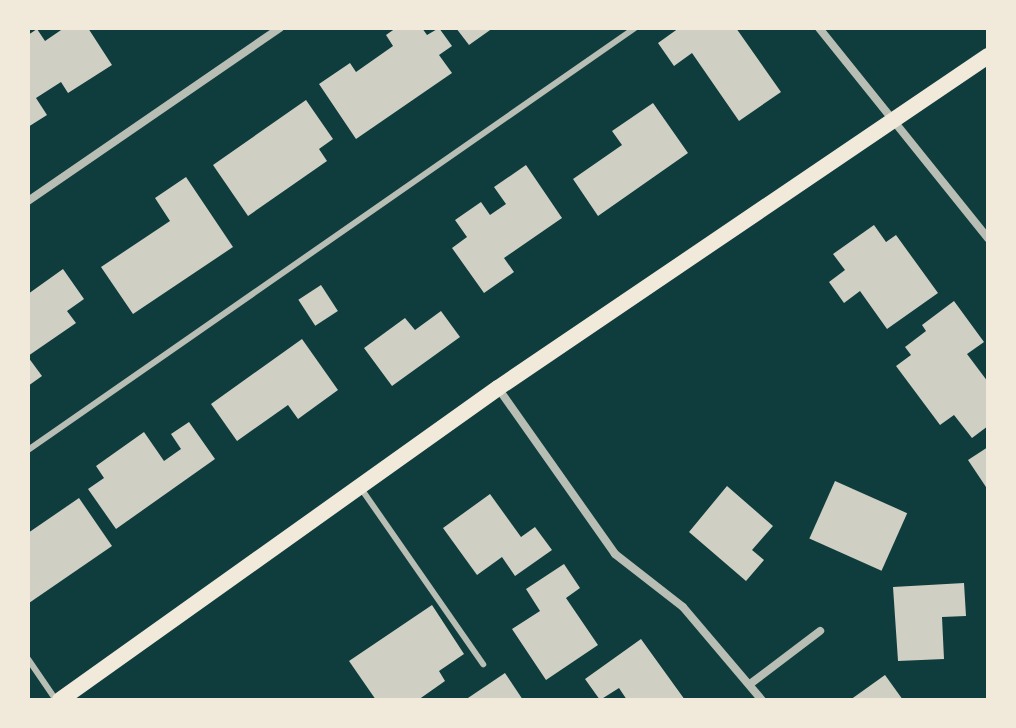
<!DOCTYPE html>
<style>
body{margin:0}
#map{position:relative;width:1016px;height:728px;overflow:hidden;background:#0f3d3e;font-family:"Nunito Sans",sans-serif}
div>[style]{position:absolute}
.building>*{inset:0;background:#cfcfc3;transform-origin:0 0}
.service>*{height:6px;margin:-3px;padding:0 3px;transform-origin:3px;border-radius:3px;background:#b8beb3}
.minor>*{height:8px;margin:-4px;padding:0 4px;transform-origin:4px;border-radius:4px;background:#b8beb3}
.secondary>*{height:16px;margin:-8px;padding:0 8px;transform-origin:8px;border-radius:8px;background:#f1e9da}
span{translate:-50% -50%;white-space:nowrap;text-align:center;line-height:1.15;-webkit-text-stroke:7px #f1e9da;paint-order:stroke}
.frame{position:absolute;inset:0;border:30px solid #f1e9da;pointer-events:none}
</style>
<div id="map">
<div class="building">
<i style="clip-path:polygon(64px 28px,88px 28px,112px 65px,68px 93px,61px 82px,36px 98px,47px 115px,28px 127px,28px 35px,37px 29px,45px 41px)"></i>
<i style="clip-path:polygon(396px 28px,422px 28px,427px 35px,439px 28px,452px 46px,439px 55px,452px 73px,356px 139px,319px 84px,350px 63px,356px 72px,393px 46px,386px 35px)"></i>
<i style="clip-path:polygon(456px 28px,493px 28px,469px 45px)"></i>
<i style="clip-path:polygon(679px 28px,736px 28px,781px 92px,739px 121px,692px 53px,674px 66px,658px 43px)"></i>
<i style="clip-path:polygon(306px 100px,333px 139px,319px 149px,327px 161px,248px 216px,213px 165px)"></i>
<i style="clip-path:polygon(653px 103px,688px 153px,598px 216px,573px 179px,622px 145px,612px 131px)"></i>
<i style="clip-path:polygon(526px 165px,562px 218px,504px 258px,514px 272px,484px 293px,452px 248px,467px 237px,455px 220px,481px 202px,490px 215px,506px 204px,494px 187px)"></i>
<i style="clip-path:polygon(186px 177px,233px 247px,133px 314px,101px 267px,170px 221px,155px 198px)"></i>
<i style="clip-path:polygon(874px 225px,886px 242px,896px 235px,938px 293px,887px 329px,860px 291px,844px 303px,829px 282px,845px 270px,833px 254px)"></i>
<i style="clip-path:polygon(63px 269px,84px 299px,67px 311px,76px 323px,28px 356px,28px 294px)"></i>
<i style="left:321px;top:285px;width:31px;height:27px;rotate:57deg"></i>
<i style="clip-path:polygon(954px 301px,984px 342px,967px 354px,988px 382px,988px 426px,972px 438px,954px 415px,940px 425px,896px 366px,911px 355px,905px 347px,926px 331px,922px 325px)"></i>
<i style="clip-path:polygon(441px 311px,460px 337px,392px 386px,364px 348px,405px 318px,415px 330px)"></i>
<i style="clip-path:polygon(302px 339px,338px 390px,298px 419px,288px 405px,237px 441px,211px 404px)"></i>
<i style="clip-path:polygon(28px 357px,42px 376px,28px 386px)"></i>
<i style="clip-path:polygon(189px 422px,215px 459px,116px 529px,88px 489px,104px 478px,96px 466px,144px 432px,164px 461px,181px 449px,171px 434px)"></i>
<i style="clip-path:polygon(988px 447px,988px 490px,968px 460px)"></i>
<i style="left:835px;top:481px;width:79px;height:63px;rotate:24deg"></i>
<i style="clip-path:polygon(727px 486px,773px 526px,752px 550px,764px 560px,746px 581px,689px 532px)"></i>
<i style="clip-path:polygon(490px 494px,521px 537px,535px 527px,552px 550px,515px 576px,502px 557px,477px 575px,443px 528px)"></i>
<i style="clip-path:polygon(79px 498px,112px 546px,29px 603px,28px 533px)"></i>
<i style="clip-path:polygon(564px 564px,580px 588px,566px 598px,598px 645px,546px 680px,512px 629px,540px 611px,526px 589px)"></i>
<i style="clip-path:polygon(964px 583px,966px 616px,942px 617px,944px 659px,898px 661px,893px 587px)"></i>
<i style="clip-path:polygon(432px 605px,464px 654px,439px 671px,445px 681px,418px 700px,376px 700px,349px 661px)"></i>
<i style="clip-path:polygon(641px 639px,685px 700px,627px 700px,619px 688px,600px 700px,585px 679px)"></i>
<i style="clip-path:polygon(505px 673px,523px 700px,465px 700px)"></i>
<i style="clip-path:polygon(885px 675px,903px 700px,850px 700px)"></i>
</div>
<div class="service">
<i style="left:28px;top:450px;width:739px;rotate:-34.81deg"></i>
<i style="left:360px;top:487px;width:216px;rotate:55.2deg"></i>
<i style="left:28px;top:659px;width:50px;rotate:55.7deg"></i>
</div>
<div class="minor">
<i style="left:819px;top:28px;width:270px;rotate:51.2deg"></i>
<i style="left:28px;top:201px;width:306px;rotate:-34.5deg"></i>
<i style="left:498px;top:388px;width:203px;rotate:54.8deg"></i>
<i style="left:615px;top:554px;width:86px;rotate:37.9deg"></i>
<i style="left:683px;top:607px;width:122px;rotate:49.7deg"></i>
<i style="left:750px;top:684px;width:88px;rotate:-37.1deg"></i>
</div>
<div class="secondary">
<i style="left:60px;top:700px;width:538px;rotate:-35.46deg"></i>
<i style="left:498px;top:388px;width:592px;rotate:-34.12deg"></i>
</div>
<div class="frame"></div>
</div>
